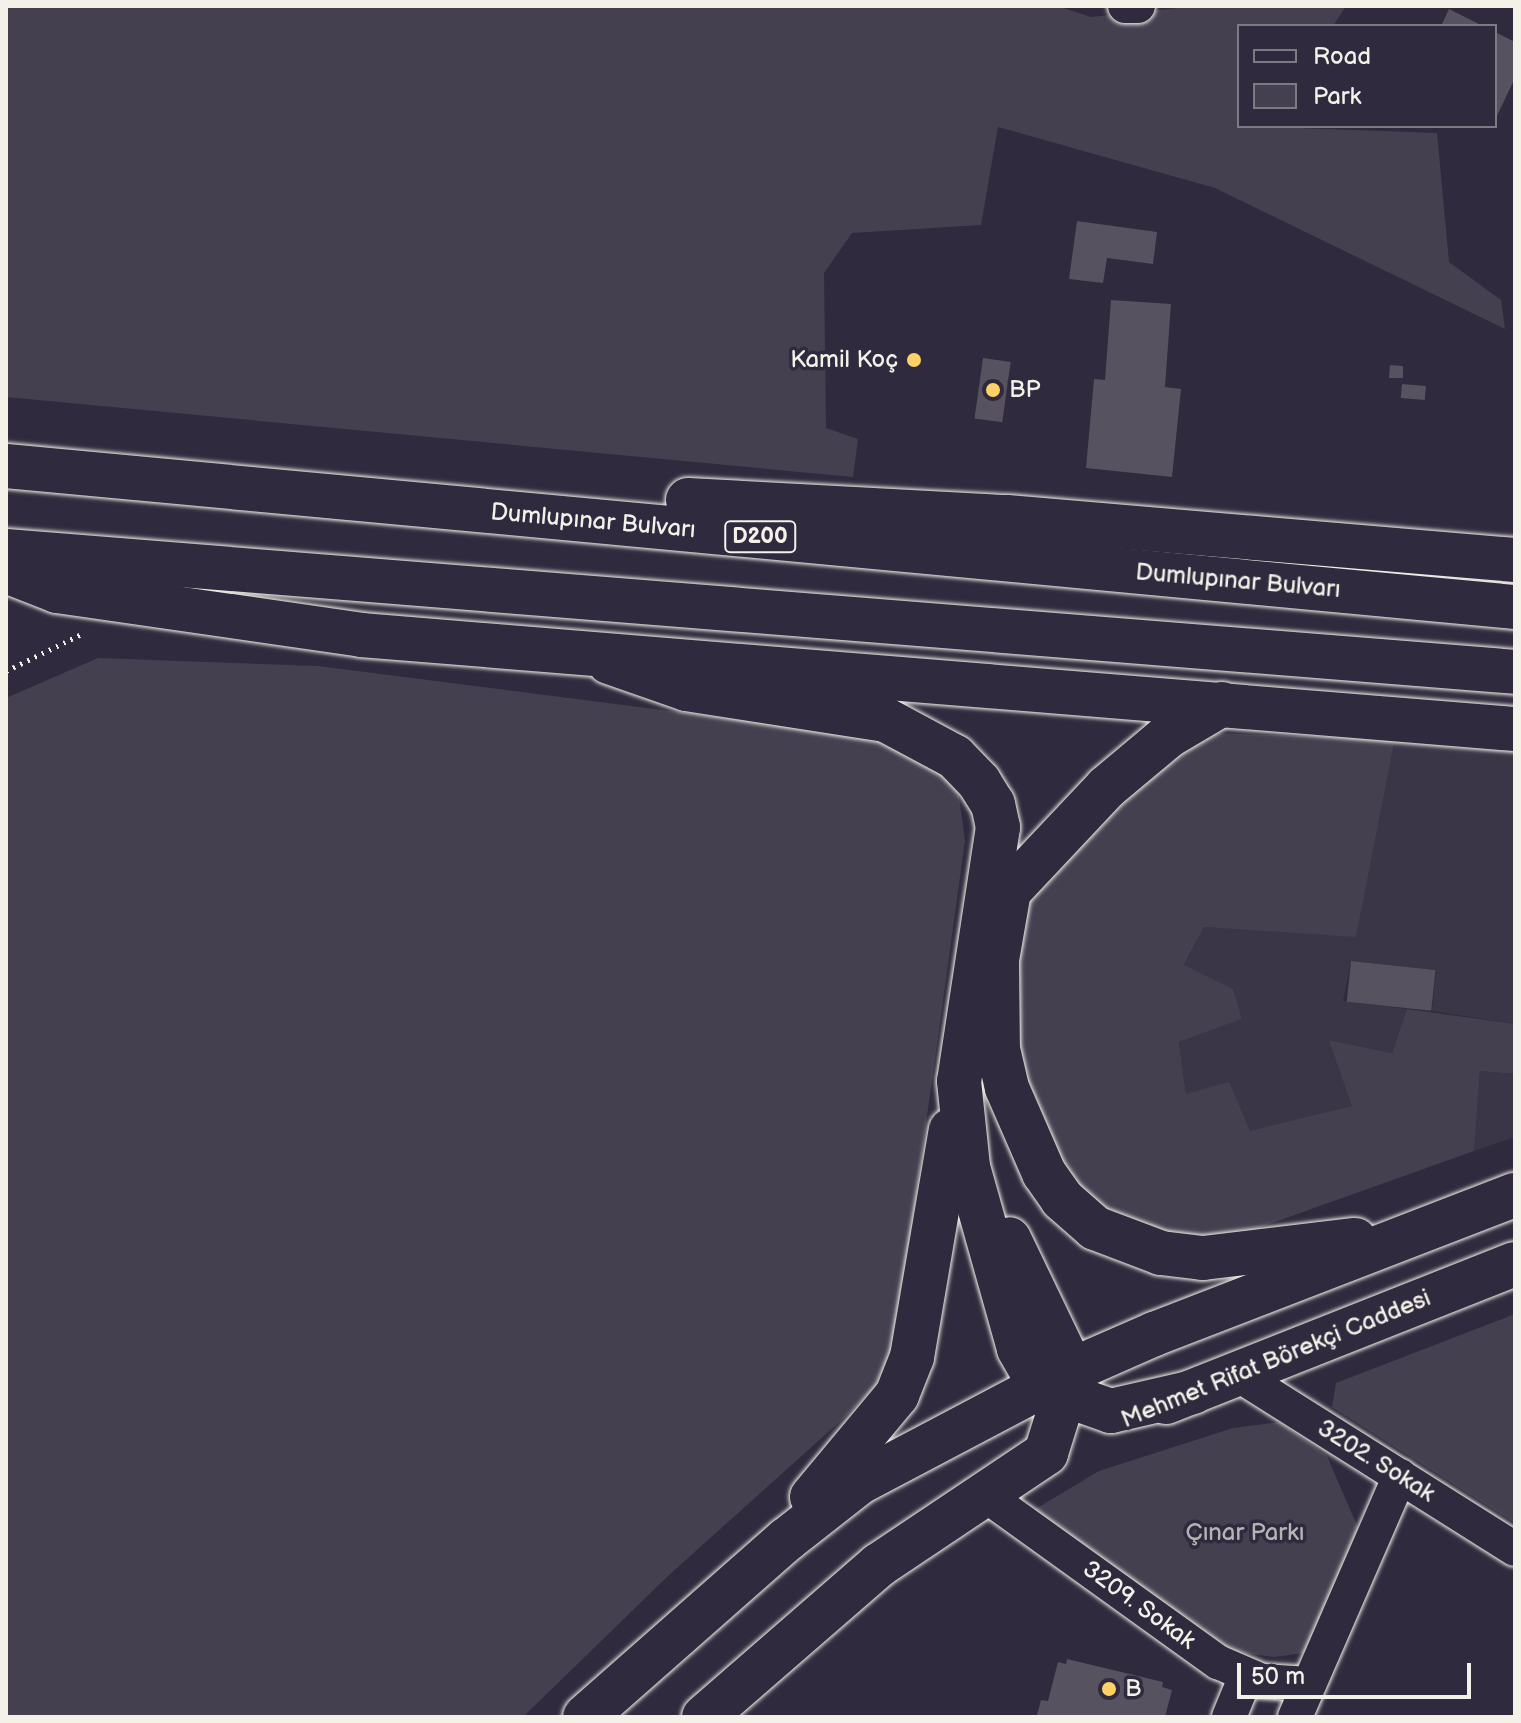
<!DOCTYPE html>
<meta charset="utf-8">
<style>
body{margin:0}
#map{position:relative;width:1521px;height:1723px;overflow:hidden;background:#2f2a3d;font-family:"Balsamiq Sans",sans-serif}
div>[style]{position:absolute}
.built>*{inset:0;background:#3b3647}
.green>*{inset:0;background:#454050}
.building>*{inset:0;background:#56525f;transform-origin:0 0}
.path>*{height:5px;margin-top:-2.5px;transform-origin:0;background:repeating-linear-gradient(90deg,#f4f1e8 0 2px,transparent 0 8px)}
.roads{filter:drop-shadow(0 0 2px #f4f1e8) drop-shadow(0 0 2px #f4f1e8)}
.minor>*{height:34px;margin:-17px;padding:0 17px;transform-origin:17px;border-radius:17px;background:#2f2a3d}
.secondary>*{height:44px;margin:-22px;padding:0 22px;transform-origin:22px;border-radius:22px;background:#2f2a3d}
.trunk>*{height:44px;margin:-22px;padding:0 22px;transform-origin:22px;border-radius:22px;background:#2f2a3d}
.dots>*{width:22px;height:22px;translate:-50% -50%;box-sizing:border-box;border:4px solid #2f2a3d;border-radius:50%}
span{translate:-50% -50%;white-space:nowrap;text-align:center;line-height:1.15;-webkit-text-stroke:7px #2f2a3d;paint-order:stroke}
.shield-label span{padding:2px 6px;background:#2f2a3d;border:2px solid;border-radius:6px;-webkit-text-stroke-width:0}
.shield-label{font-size:22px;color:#f4f1e8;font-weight:700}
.poi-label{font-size:24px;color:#f4f1e8}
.right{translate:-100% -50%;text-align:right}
.left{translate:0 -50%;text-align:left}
.street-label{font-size:24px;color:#f4f1e8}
.park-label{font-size:24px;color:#b7b3b3}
.frame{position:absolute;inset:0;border:8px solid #f4f1e8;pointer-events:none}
.legend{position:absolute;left:1237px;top:24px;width:260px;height:104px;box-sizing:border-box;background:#2f2a3d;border:2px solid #7e7a81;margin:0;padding:10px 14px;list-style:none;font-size:24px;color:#f4f1e8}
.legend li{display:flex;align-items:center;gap:16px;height:40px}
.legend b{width:40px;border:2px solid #7e7a81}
.scale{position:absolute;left:1237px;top:1663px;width:234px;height:36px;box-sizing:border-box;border:4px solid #f4f1e8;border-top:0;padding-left:10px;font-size:24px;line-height:28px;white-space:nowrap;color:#f4f1e8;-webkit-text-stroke:6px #2f2a3d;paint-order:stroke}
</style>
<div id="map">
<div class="built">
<i style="clip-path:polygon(1395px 739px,1515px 749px,1515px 1024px,1432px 1011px,1436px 970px,1351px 961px,1343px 1001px,1407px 1009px,1392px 1053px,1330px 1040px,1353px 1106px,1250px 1131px,1186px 1094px,1179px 1042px,1242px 1019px,1232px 989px,1184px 966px,1204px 927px,1356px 936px)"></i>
<i style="clip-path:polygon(1480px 1071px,1515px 1074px,1515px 1137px,1474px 1151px)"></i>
</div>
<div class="green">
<i style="clip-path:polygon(6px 6px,1057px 6px,1091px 17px,1197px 6px,1346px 6px,1333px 26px,1239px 26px,1239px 126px,1437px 133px,1449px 262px,1501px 300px,1505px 329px,1215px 188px,998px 127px,981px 225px,852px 233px,824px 273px,826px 428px,858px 439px,853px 477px,6px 397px)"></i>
<i style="clip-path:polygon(98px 658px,318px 666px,834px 732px,908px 747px,936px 765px,958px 790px,965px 841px,895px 1348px,874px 1387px,846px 1416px,668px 1576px,523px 1717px,6px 1717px,6px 698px)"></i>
<i style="clip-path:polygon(1207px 733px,1395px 739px,1356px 937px,1204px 927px,1184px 965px,1233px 989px,1242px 1019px,1179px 1042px,1186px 1094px,1229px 1082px,1250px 1131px,1352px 1106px,1329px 1040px,1392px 1053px,1407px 1009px,1515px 1024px,1515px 1074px,1480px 1071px,1474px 1151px,1213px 1244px,1166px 1240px,1080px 1205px,1013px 1075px,1017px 906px,1119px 799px)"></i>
<i style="clip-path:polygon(1515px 1314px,1515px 1523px,1332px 1407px,1336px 1383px)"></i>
<i style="clip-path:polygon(1279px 1422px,1327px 1456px,1359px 1530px,1309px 1652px,1275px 1657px,1235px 1652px,1032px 1511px,1099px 1471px,1233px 1428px)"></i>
</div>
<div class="building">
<i style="clip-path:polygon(1449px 9px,1483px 26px,1441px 26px)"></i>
<i style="clip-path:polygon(1495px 32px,1515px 42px,1515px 78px,1495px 120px)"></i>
<i style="clip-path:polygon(1077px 221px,1157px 232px,1153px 264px,1107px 258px,1103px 283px,1069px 279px)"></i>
<i style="clip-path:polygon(1111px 300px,1171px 304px,1165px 387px,1181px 389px,1172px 477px,1086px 468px,1094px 379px,1105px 380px)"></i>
<i style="left:983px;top:358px;width:28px;height:61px;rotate:8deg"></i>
<i style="clip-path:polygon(1390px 365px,1403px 366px,1403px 378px,1389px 378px)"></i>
<i style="left:1402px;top:384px;width:24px;height:14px;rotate:5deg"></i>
<i style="left:1351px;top:961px;width:85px;height:41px;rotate:6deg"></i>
<i style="clip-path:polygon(1067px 1659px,1163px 1682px,1162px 1687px,1172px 1690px,1165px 1717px,1037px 1715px,1041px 1700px,1048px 1701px,1058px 1662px,1066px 1664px)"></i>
</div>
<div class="path">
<i style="left:6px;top:671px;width:87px;rotate:-26deg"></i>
</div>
<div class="roads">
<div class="minor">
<i style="left:1125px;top:6px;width:13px"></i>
<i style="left:1237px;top:1374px;width:328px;rotate:32.2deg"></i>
<i style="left:981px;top:1492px;width:292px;rotate:35.7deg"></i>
<i style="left:1218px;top:1662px;width:48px;rotate:23.4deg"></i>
<i style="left:1262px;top:1681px;width:47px;rotate:3.7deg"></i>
<i style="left:1229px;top:1717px;width:44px;rotate:-67.5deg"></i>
<i style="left:1295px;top:1717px;width:263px;rotate:-66.5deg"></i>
</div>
<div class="secondary">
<i style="left:609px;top:662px;width:82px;rotate:19.3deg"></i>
<i style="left:686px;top:689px;width:202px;rotate:8.8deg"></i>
<i style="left:886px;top:720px;width:78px;rotate:28.2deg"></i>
<i style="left:955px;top:757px;width:35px;rotate:46deg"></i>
<i style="left:979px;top:782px;width:26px;rotate:58deg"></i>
<i style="left:993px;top:804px;width:24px;rotate:78deg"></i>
<i style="left:998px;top:827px;width:257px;rotate:98.7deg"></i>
<i style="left:959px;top:1081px;width:86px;rotate:84deg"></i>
<i style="left:968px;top:1167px;width:189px;rotate:74.3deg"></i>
<i style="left:1019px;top:1349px;width:43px;rotate:60.4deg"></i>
<i style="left:1040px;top:1386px;width:75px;rotate:19.4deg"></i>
<i style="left:1111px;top:1411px;width:84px;rotate:-13deg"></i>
<i style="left:1222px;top:704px;width:63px;rotate:149.3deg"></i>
<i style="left:1168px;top:736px;width:80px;rotate:140.1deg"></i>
<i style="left:1107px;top:787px;width:143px;rotate:133.3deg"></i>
<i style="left:1009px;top:891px;width:70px;rotate:99.9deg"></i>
<i style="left:997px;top:960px;width:89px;rotate:89.4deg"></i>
<i style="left:998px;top:1049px;width:40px;rotate:77deg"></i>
<i style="left:1007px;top:1088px;width:93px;rotate:66.5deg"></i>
<i style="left:1044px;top:1173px;width:32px;rotate:55deg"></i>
<i style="left:1062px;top:1199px;width:44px;rotate:41.3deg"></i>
<i style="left:1095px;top:1228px;width:71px;rotate:20.7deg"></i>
<i style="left:1161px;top:1253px;width:42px;rotate:6.8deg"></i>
<i style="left:1203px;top:1258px;width:153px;rotate:-6.8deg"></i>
<i style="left:1166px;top:1402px;width:375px;rotate:-21.6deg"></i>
<i style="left:812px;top:1497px;width:133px;rotate:-50.2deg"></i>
<i style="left:897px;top:1395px;width:41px;rotate:-68.5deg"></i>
<i style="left:912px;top:1357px;width:230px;rotate:-80.3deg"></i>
<i style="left:585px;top:1717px;width:268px;rotate:-41.4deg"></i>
<i style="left:786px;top:1540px;width:94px;rotate:-38.1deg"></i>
<i style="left:860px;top:1482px;width:240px;rotate:-27.8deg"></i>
<i style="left:1072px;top:1370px;width:90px;rotate:-23.7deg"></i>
<i style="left:1154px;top:1334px;width:387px;rotate:-21.1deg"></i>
<i style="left:704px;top:1717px;width:232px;rotate:-41deg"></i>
<i style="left:879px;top:1565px;width:201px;rotate:-33.8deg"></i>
<i style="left:1046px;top:1453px;width:87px;rotate:-72.6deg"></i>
<i style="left:1072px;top:1370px;width:145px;rotate:-115.7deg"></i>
</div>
<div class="trunk">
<i style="left:6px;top:466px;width:1516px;rotate:5.34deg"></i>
<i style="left:688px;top:500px;width:319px;rotate:3.1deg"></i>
<i style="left:1007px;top:517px;width:510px;rotate:4.84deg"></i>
<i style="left:6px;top:551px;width:1514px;rotate:4.58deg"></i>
<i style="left:6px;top:571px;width:55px;rotate:21.4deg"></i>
<i style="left:57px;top:591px;width:307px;rotate:8.2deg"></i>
<i style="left:361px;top:635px;width:1158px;rotate:4.66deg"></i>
</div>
</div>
<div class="dots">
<i style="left:914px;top:360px;background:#ffd166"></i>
<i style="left:993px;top:390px;background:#ffd166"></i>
<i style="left:1109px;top:1689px;background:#ffd166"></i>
</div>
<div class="shield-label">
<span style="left:760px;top:537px">D200</span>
</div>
<div class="poi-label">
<span class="right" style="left:898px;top:360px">Kamil Koç</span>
<span class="left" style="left:1009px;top:390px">BP</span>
<span class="left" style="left:1125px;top:1689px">B</span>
</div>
<div class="street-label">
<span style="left:593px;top:521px;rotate:5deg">Dumlupınar Bulvarı</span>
<span style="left:1238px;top:581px;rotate:5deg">Dumlupınar Bulvarı</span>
<span style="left:1276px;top:1359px;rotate:-22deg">Mehmet Rifat Börekçi Caddesi</span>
<span style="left:1376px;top:1461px;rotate:32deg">3202. Sokak</span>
<span style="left:1139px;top:1605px;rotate:36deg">3209. Sokak</span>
</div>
<div class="park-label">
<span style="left:1245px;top:1533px">Çınar Parkı</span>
</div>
<div class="frame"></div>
<ul class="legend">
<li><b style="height:10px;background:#2f2a3d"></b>Road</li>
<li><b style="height:22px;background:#454050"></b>Park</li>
</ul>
<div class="scale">50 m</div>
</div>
